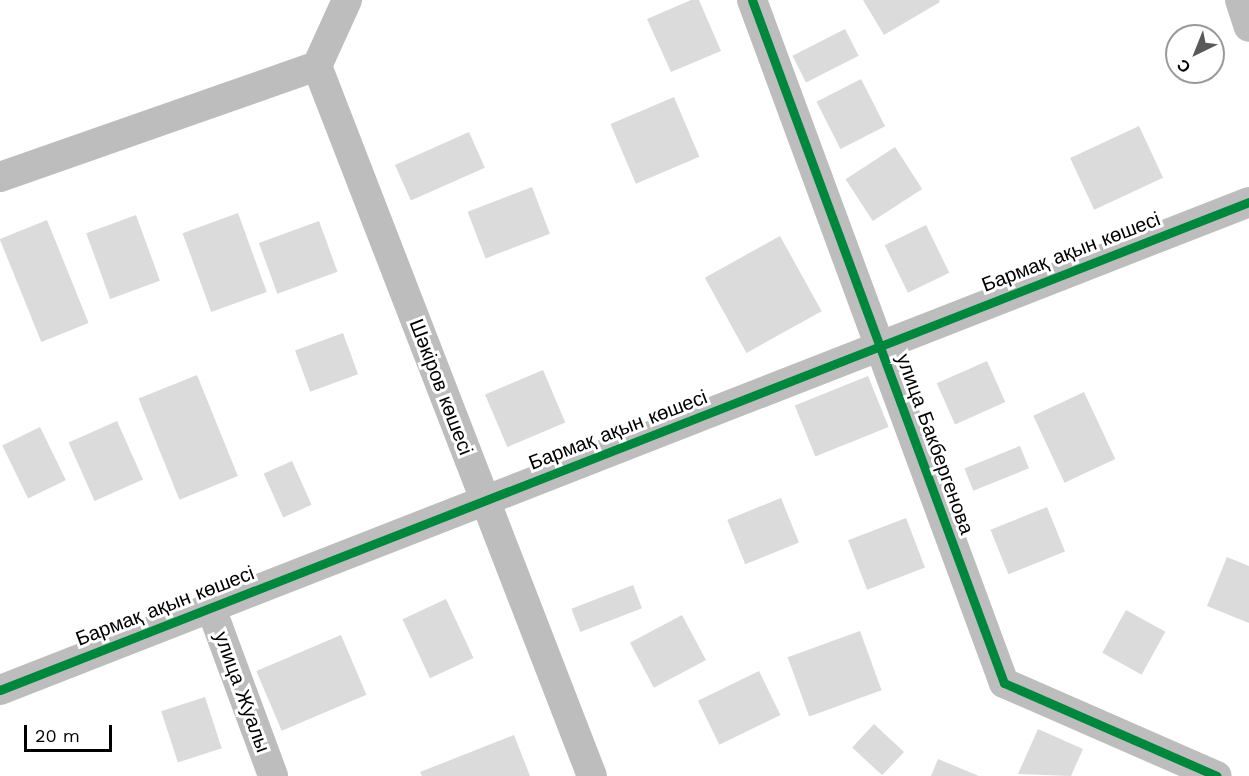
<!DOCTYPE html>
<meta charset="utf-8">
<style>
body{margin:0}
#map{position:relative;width:1249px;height:776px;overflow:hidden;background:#fff;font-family:"Work Sans",sans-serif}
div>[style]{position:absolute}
.building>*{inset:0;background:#dbdbdb;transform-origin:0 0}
.minor>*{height:30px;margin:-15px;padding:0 15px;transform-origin:15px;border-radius:15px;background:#bdbdbd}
.cycleway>*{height:9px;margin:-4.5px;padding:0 4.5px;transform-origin:4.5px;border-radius:4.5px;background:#00873e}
span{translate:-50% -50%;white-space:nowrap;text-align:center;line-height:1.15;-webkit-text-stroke:6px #fff;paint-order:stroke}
.street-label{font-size:20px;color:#000}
.north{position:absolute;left:1165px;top:24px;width:60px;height:60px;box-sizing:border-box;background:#fff;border:2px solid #999;border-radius:50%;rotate:223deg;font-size:16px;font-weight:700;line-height:24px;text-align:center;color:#000}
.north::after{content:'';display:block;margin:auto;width:21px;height:27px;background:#595959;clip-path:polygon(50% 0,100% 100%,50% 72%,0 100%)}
.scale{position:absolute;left:24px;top:725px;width:88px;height:27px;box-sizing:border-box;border:3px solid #000;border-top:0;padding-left:8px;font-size:18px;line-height:21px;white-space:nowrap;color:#000;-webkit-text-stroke:4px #fff;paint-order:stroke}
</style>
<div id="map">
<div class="building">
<i style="clip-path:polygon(691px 0,699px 0,721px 51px,671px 72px,647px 19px)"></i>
<i style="clip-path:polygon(863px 0,939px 0,940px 2px,884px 35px)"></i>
<i style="left:845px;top:29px;width:30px;height:59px;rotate:63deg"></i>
<i style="left:861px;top:79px;width:53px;height:50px;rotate:63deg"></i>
<i style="left:674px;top:97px;width:65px;height:69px;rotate:67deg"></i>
<i style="left:1139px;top:126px;width:57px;height:76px;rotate:65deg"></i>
<i style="left:469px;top:132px;width:39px;height:81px;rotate:66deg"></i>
<i style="left:895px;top:147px;width:50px;height:59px;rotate:57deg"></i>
<i style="left:532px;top:187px;width:50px;height:69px;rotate:69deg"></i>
<i style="left:238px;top:213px;width:84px;height:59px;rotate:70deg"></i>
<i style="left:136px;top:215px;width:70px;height:53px;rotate:70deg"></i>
<i style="left:47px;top:220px;width:111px;height:51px;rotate:68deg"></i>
<i style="left:319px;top:221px;width:54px;height:64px;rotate:70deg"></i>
<i style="left:926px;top:225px;width:53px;height:46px;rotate:64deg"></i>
<i style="left:780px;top:236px;width:86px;height:86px;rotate:61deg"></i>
<i style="left:343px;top:333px;width:44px;height:51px;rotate:70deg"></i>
<i style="left:987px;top:361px;width:45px;height:55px;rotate:66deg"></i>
<i style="left:543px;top:370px;width:57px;height:63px;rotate:67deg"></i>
<i style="left:197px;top:375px;width:109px;height:63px;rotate:68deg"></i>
<i style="left:868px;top:376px;width:55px;height:79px;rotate:68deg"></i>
<i style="left:1084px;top:392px;width:74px;height:56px;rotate:65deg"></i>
<i style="left:117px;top:421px;width:64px;height:53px;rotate:66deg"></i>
<i style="left:40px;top:427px;width:59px;height:42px;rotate:64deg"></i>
<i style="left:1020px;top:446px;width:24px;height:60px;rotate:68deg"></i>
<i style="left:292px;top:461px;width:48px;height:31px;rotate:66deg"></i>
<i style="left:781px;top:498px;width:48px;height:58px;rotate:68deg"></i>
<i style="left:1047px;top:507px;width:48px;height:61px;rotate:68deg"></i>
<i style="left:906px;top:518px;width:53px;height:62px;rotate:69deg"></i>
<i style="clip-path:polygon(1227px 557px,1249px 566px,1249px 623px,1207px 606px)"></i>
<i style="left:633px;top:585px;width:25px;height:66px;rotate:69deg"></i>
<i style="left:446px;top:599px;width:65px;height:48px;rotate:65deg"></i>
<i style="left:1126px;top:610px;width:45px;height:49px;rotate:29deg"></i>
<i style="left:682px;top:615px;width:51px;height:59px;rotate:62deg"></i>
<i style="left:860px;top:631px;width:63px;height:77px;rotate:70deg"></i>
<i style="left:341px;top:635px;width:65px;height:92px;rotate:67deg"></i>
<i style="left:759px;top:671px;width:49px;height:68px;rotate:64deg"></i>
<i style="left:205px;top:697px;width:54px;height:46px;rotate:72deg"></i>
<i style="left:874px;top:724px;width:41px;height:32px;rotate:43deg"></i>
<i style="clip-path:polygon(1038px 729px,1083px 749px,1071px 776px,1018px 774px)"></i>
<i style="clip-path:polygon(514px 735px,530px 776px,422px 776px,420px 772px)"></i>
<i style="clip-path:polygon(938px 759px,979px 776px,931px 776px)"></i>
</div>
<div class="minor">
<i style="left:347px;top:0;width:72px;rotate:114.4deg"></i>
<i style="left:317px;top:66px;width:761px;rotate:68.83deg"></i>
<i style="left:752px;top:0;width:728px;rotate:69.75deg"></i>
<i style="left:1004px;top:683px;width:232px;rotate:23.6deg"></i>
<i style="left:1240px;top:0;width:28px;rotate:72deg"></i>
<i style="left:0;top:177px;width:336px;rotate:-19.3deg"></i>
<i style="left:211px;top:608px;width:179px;rotate:69.7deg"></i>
<i style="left:0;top:690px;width:1341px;rotate:-21.34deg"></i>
</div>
<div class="cycleway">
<i style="left:752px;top:0;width:728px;rotate:69.75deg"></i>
<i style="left:1004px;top:683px;width:232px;rotate:23.6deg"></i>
<i style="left:0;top:690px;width:1341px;rotate:-21.34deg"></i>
</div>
<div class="street-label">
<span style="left:1071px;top:252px;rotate:-21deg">Бармақ ақын көшесі</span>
<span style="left:441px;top:387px;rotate:69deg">Шәкіров көшесі</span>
<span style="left:618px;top:430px;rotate:-21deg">Бармақ ақын көшесі</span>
<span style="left:935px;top:444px;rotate:70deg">улица Бакбергенова</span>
<span style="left:165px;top:606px;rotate:-21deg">Бармақ ақын көшесі</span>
<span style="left:242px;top:692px;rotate:70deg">улица Жуалы</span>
</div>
<div class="north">С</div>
<div class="scale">20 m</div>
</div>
